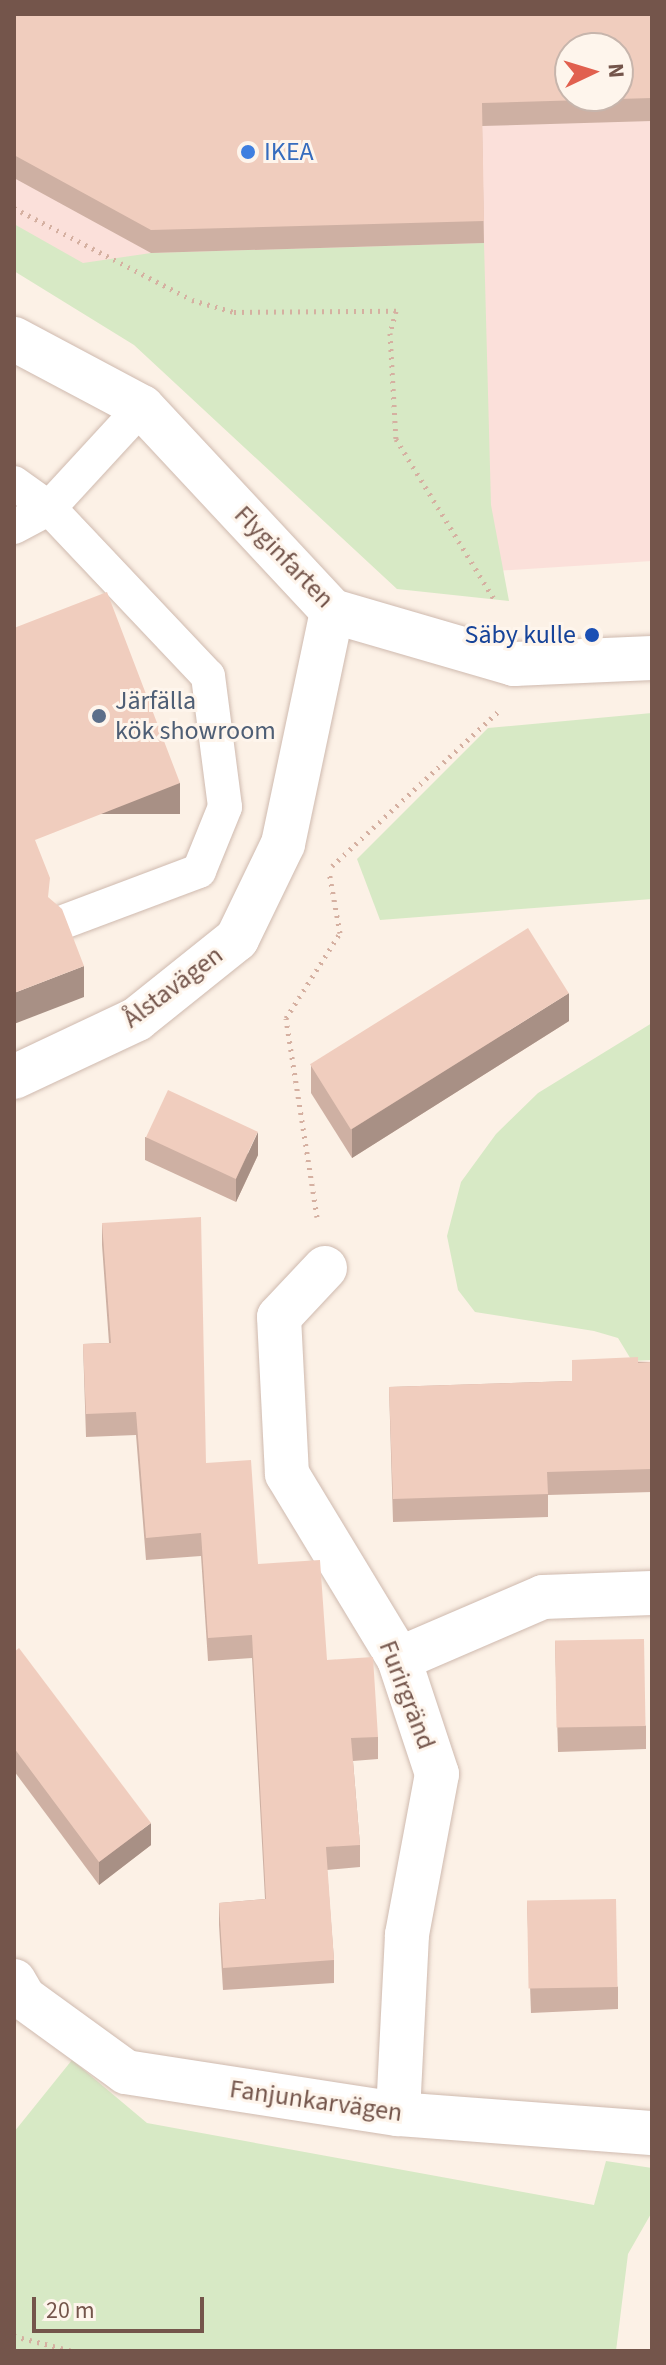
<!DOCTYPE html>
<meta charset="utf-8">
<style>
body{margin:0}
#map{position:relative;width:666px;height:2365px;overflow:hidden;background:#fcf1e6;font-family:"Source Sans 3",sans-serif}
div>[style]{position:absolute}
.commercial>*{inset:0;background:#fbe0da}
.green>*{inset:0;background:#d7e9c5}
.path>*{height:5px;margin-top:-2.5px;transform-origin:0;background:repeating-linear-gradient(90deg,#d5b0a1 0 2px,transparent 0 8px)}
.roads{filter:drop-shadow(0 0 2px #cfbaaf) drop-shadow(0 0 2px #cfbaaf)}
.service>*{height:34px;margin:-17px;padding:0 17px;transform-origin:17px;border-radius:17px;background:#fff}
.minor>*{height:44px;margin:-22px;padding:0 22px;transform-origin:22px;border-radius:22px;background:#fff}
.wall>*{inset:0;background:#ceb0a3}
.shaded-wall>*{inset:0;background:#a89085;transform-origin:0 0}
.building>*{inset:0;background:#f0cdbe;transform-origin:0 0}
.dots>*{width:22px;height:22px;translate:-50% -50%;box-sizing:border-box;border:4px solid #fef5ec;border-radius:50%}
span{translate:-50% -50%;white-space:nowrap;text-align:center;line-height:1.15;-webkit-text-stroke:6px #fef5ec;paint-order:stroke}
.shop-label{font-size:26px;color:#366cbe}
.left{translate:0 -50%;text-align:left}
.street-label{font-size:26px;color:#74554b}
.transit-label{font-size:26px;color:#164399}
.right{translate:-100% -50%;text-align:right}
.service-label{font-size:26px;color:#4e5e75}
.frame{position:absolute;inset:0;border:16px solid #74554b;pointer-events:none}
.north{position:absolute;left:554px;top:32px;width:80px;height:80px;box-sizing:border-box;background:#fef5ec;border:2px solid #c7b5ac;border-radius:50%;rotate:86deg;font-size:22px;font-weight:700;line-height:32px;text-align:center;color:#74554b}
.north::after{content:'';display:block;margin:auto;width:28px;height:36px;background:#e1604f;clip-path:polygon(50% 0,100% 100%,50% 72%,0 100%)}
.scale{position:absolute;left:32px;top:2297px;width:172px;height:36px;box-sizing:border-box;border:4px solid #74554b;border-top:0;padding-left:10px;font-size:24px;line-height:28px;white-space:nowrap;color:#74554b;-webkit-text-stroke:6px #fef5ec;paint-order:stroke}
</style>
<div id="map">
<div class="commercial">
<i style="clip-path:polygon(evenodd,14px 14px,652px 14px,652px 561px,448px 574px,120px 326px,14px 261px,14px 14px,570px 48px,618px 48px,618px 96px,570px 96px,570px 48px)"></i>
</div>
<div class="green">
<i style="clip-path:polygon(14px 224px,83px 263px,151px 253px,484px 243px,491px 505px,509px 601px,397px 589px,134px 345px,14px 271px)"></i>
<i style="clip-path:polygon(652px 713px,652px 899px,380px 920px,357px 859px,488px 728px)"></i>
<i style="clip-path:polygon(652px 1023px,652px 1360px,632px 1361px,618px 1338px,594px 1331px,475px 1312px,458px 1290px,447px 1236px,461px 1182px,496px 1134px,538px 1093px)"></i>
<i style="clip-path:polygon(72px 2060px,147px 2123px,594px 2205px,606px 2161px,652px 2168px,652px 2212px,628px 2254px,616px 2351px,14px 2351px,14px 2132px)"></i>
</div>
<div class="path">
<i style="left:14px;top:208px;width:200px;rotate:27.3deg"></i>
<i style="left:192px;top:300px;width:44px;rotate:15.9deg"></i>
<i style="left:234px;top:312px;width:162px;rotate:-0.4deg"></i>
<i style="left:396px;top:311px;width:23px;rotate:105deg"></i>
<i style="left:390px;top:333px;width:106px;rotate:86.8deg"></i>
<i style="left:396px;top:439px;width:191px;rotate:58.5deg"></i>
<i style="left:332px;top:866px;width:226px;rotate:-42.9deg"></i>
<i style="left:317px;top:1217px;width:201px;rotate:-98.9deg"></i>
<i style="left:286px;top:1018px;width:101px;rotate:-57.6deg"></i>
<i style="left:340px;top:933px;width:63px;rotate:-100.1deg"></i>
<i style="left:14px;top:2336px;width:61px;rotate:14.3deg"></i>
</div>
<div class="roads">
<div class="service">
<i style="left:14px;top:483px;width:43px;rotate:35.5deg"></i>
<i style="left:49px;top:508px;width:231px;rotate:46.6deg"></i>
<i style="left:208px;top:676px;width:132px;rotate:82.6deg"></i>
<i style="left:225px;top:807px;width:69px;rotate:112.1deg"></i>
<i style="left:199px;top:871px;width:142px;rotate:159.4deg"></i>
<i style="left:14px;top:527px;width:40px;rotate:-28deg"></i>
<i style="left:49px;top:508px;width:137px;rotate:-47.4deg"></i>
</div>
<div class="minor">
<i style="left:14px;top:339px;width:145px;rotate:28deg"></i>
<i style="left:142px;top:407px;width:279px;rotate:47deg"></i>
<i style="left:332px;top:611px;width:190px;rotate:16.2deg"></i>
<i style="left:514px;top:664px;width:138px;rotate:-2.5deg"></i>
<i style="left:14px;top:1077px;width:136px;rotate:-25.2deg"></i>
<i style="left:137px;top:1019px;width:128px;rotate:-38.7deg"></i>
<i style="left:237px;top:939px;width:106px;rotate:-64.2deg"></i>
<i style="left:283px;top:844px;width:238px;rotate:-78.1deg"></i>
<i style="left:325px;top:1268px;width:67px;rotate:133.2deg"></i>
<i style="left:279px;top:1317px;width:157px;rotate:87.1deg"></i>
<i style="left:287px;top:1474px;width:216px;rotate:58.8deg"></i>
<i style="left:399px;top:1659px;width:121px;rotate:71.7deg"></i>
<i style="left:437px;top:1774px;width:164px;rotate:100.6deg"></i>
<i style="left:407px;top:1935px;width:179px;rotate:92.9deg"></i>
<i style="left:399px;top:1659px;width:157px;rotate:-23.3deg"></i>
<i style="left:543px;top:1597px;width:109px;rotate:-2.1deg"></i>
<i style="left:14px;top:1981px;width:20px;rotate:60deg"></i>
<i style="left:24px;top:1998px;width:126px;rotate:36deg"></i>
<i style="left:126px;top:2072px;width:275px;rotate:8.8deg"></i>
<i style="left:398px;top:2114px;width:255px;rotate:4.3deg"></i>
</div>
</div>
<div class="wall">
<i style="clip-path:polygon(14px 14px,652px 14px,652px 121px,482px 126px,484px 243px,151px 253px,14px 178px)"></i>
<i style="clip-path:polygon(569px 1021px,352px 1158px,311px 1093px,311px 1065px)"></i>
<i style="clip-path:polygon(145px 1137px,258px 1155px,236px 1202px,145px 1160px)"></i>
<i style="clip-path:polygon(102px 1223px,206px 1463px,258px 1564px,327px 1660px,378px 1737px,378px 1759px,353px 1761px,360px 1845px,360px 1867px,327px 1870px,334px 1960px,334px 1983px,223px 1990px,219px 1925px,219px 1903px,265px 1899px,252px 1658px,208px 1661px,201px 1556px,146px 1560px,136px 1435px,86px 1437px,83px 1344px,109px 1343px,102px 1245px)"></i>
<i style="clip-path:polygon(572px 1360px,652px 1362px,652px 1492px,548px 1495px,548px 1517px,393px 1522px,389px 1387px,572px 1381px)"></i>
<i style="clip-path:polygon(555px 1641px,646px 1726px,646px 1749px,558px 1752px)"></i>
<i style="clip-path:polygon(14px 1652px,151px 1845px,99px 1885px,14px 1771px)"></i>
<i style="clip-path:polygon(527px 1902px,618px 1987px,618px 2009px,531px 2013px)"></i>
</div>
<div class="shaded-wall">
<i style="left:180px;top:783px;width:31px;height:156px;rotate:90deg"></i>
<i style="clip-path:polygon(84px 966px,84px 997px,14px 1024px,14px 993px)"></i>
<i style="clip-path:polygon(569px 993px,569px 1021px,352px 1158px,352px 1129px)"></i>
<i style="clip-path:polygon(258px 1132px,258px 1155px,236px 1202px,236px 1179px)"></i>
<i style="clip-path:polygon(151px 1823px,151px 1845px,99px 1885px,99px 1862px)"></i>
</div>
<div class="building">
<i style="clip-path:polygon(evenodd,14px 14px,652px 14px,652px 98px,482px 103px,484px 221px,151px 230px,14px 155px,14px 14px,570px 48px,618px 48px,618px 96px,570px 96px,570px 48px)"></i>
<i style="clip-path:polygon(107px 592px,180px 783px,35px 840px,50px 878px,48px 897px,62px 909px,84px 966px,14px 993px,14px 628px)"></i>
<i style="left:528px;top:928px;width:77px;height:257px;rotate:58deg"></i>
<i style="left:168px;top:1090px;width:99px;height:52px;rotate:25deg"></i>
<i style="clip-path:polygon(201px 1217px,206px 1463px,251px 1460px,258px 1564px,320px 1560px,327px 1660px,373px 1657px,378px 1737px,351px 1738px,360px 1845px,326px 1847px,334px 1960px,223px 1968px,219px 1903px,266px 1899px,252px 1635px,208px 1638px,201px 1533px,146px 1538px,136px 1412px,86px 1414px,83px 1344px,111px 1343px,102px 1223px)"></i>
<i style="clip-path:polygon(638px 1357px,638px 1363px,652px 1362px,652px 1469px,547px 1472px,548px 1494px,393px 1499px,389px 1387px,572px 1381px,572px 1360px)"></i>
<i style="left:644px;top:1639px;width:87px;height:89px;rotate:89deg"></i>
<i style="clip-path:polygon(19px 1648px,151px 1823px,99px 1862px,14px 1748px,14px 1652px)"></i>
<i style="left:616px;top:1899px;width:88px;height:89px;rotate:89deg"></i>
</div>
<div class="dots">
<i style="left:248px;top:152px;background:#3f7fe0"></i>
<i style="left:592px;top:635px;background:#1a4fb4"></i>
<i style="left:99px;top:716px;background:#5c6f8a"></i>
</div>
<div class="shop-label">
<span class="left" style="left:264px;top:152px">IKEA</span>
</div>
<div class="street-label">
<span style="left:284px;top:557px;rotate:46deg">Flyginfarten</span>
<span style="left:173px;top:987px;rotate:-37deg">Ålstavägen</span>
<span style="left:407px;top:1695px;rotate:69deg">Furirgränd</span>
<span style="left:316px;top:2101px;rotate:8deg">Fanjunkarvägen</span>
</div>
<div class="transit-label">
<span class="right" style="left:576px;top:635px">Säby kulle</span>
</div>
<div class="service-label">
<span class="left" style="left:115px;top:716px">Järfälla<br>kök showroom</span>
</div>
<div class="frame"></div>
<div class="north">N</div>
<div class="scale">20 m</div>
</div>
